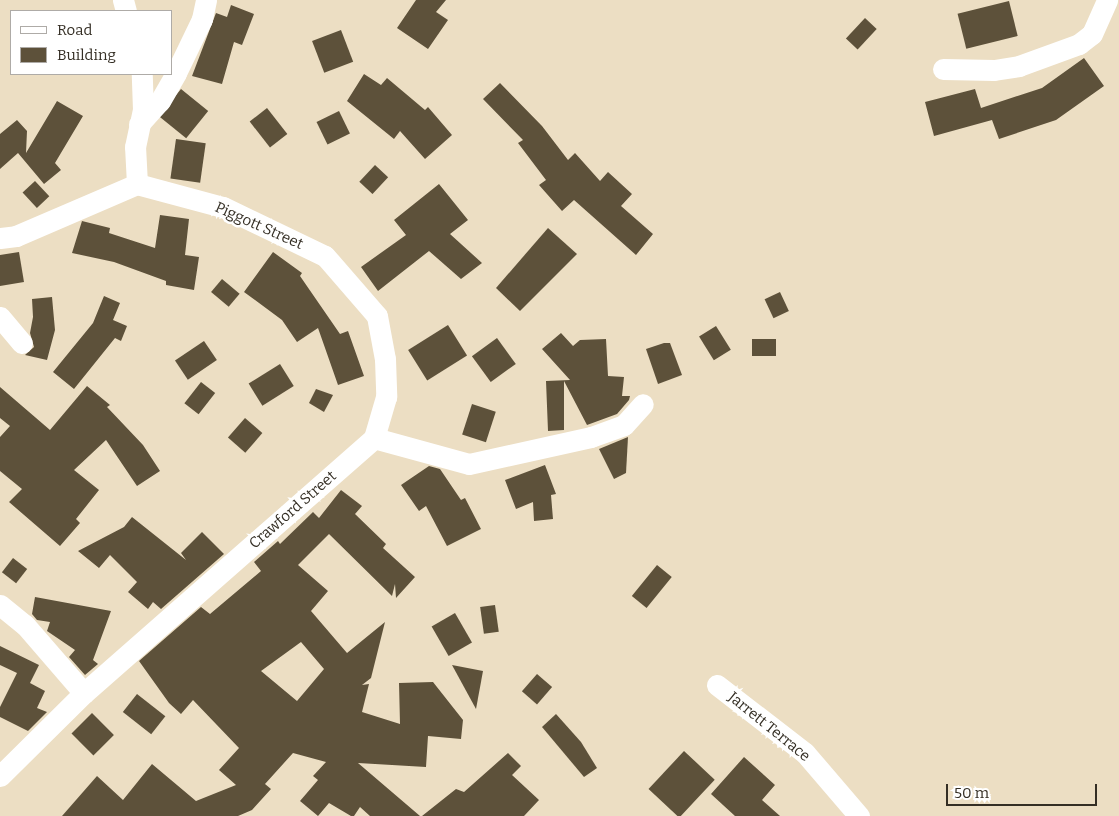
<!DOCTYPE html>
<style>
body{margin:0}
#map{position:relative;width:1119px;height:816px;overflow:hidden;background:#ecdec3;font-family:Bitter,serif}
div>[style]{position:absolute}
.building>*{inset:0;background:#5d513a;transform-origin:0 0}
.street>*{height:21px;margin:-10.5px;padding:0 10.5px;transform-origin:10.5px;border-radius:10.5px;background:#fff}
span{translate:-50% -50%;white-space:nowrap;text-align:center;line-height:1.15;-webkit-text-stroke:5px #fff;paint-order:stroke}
.street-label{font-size:15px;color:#342e24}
.legend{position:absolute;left:10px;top:10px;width:162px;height:65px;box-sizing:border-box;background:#fff;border:1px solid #aeaba7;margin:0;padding:6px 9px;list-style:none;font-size:15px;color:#342e24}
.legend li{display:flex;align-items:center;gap:10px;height:25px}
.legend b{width:25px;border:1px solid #aeaba7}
.scale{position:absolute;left:946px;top:784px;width:151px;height:22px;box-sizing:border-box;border:2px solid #342e24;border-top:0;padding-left:6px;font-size:15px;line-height:18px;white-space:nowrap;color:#342e24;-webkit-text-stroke:4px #fff;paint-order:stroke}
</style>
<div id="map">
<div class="building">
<i style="clip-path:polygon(416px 0,446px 0,436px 12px,448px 20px,428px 49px,397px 28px)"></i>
<i style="left:1009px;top:1px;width:36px;height:53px;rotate:76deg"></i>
<i style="clip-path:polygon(231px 5px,254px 14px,242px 45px,234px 42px,222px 84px,192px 76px,216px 13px,227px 17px)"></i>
<i style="left:865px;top:18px;width:16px;height:28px;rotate:43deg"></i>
<i style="left:341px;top:30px;width:34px;height:31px;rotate:69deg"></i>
<i style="clip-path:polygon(1084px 58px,1104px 86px,1056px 120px,999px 139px,992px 120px,934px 136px,925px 102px,975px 89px,981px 108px,1042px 88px)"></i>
<i style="clip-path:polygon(364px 74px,381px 85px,387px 78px,425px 110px,428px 107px,452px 135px,425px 159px,400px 131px,394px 139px,347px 101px)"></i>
<i style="clip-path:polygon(500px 83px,542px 126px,568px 160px,575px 153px,600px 181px,608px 172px,632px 194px,621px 206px,653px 234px,636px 255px,574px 200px,562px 211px,539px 185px,546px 180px,518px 143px,523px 140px,483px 99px)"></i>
<i style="left:181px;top:89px;width:35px;height:35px;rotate:39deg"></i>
<i style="clip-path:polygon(57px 101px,83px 116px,55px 163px,61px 170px,44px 184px,18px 153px,0 169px,0 134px,17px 120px,27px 131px,26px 153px)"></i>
<i style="left:267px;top:108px;width:33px;height:22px;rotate:52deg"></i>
<i style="left:339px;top:111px;width:25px;height:25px;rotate:64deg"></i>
<i style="left:176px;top:139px;width:30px;height:40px;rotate:8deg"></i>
<i style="left:375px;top:165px;width:18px;height:23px;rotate:43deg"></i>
<i style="left:35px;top:181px;width:21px;height:17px;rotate:47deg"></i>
<i style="clip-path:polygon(439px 184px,468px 220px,450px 234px,482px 263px,461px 279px,429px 251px,378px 291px,361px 267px,406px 235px,394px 220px)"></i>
<i style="clip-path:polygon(160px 215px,189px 219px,185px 255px,199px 257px,194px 290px,166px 285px,166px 281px,114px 262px,72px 253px,82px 221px,110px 228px,109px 233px,155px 248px)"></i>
<i style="clip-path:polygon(548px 228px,577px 254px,520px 311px,496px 288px)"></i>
<i style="clip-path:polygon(19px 252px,24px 282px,0 286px,0 255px)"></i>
<i style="clip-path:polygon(273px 252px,302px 273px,300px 276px,340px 334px,348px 331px,364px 376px,338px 385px,318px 328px,297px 342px,282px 320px,244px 292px)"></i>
<i style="left:222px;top:279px;width:23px;height:17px;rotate:40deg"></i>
<i style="left:780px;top:292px;width:21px;height:17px;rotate:65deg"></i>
<i style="clip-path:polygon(104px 296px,120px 303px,113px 320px,127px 326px,121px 341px,115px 338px,74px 389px,53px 372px,93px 323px)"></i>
<i style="clip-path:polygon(52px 297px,55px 330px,47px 360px,25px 355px,34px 347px,30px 333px,33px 317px,32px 299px)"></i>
<i style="left:448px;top:325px;width:36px;height:47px;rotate:58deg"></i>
<i style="left:716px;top:326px;width:28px;height:20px;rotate:58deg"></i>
<i style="clip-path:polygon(561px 333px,573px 346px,580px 340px,606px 339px,608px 376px,624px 377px,622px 396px,630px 396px,629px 400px,617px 414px,587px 425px,564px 381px,564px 430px,548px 431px,546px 381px,570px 380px,542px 349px)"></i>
<i style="left:497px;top:338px;width:32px;height:31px;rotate:54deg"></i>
<i style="left:776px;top:339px;width:17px;height:24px;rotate:90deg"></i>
<i style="left:204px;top:341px;width:23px;height:35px;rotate:56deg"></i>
<i style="clip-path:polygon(664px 343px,670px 343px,682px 375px,658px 384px,646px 349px)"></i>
<i style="left:280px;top:364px;width:26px;height:37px;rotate:58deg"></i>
<i style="left:201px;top:382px;width:18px;height:27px;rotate:38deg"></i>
<i style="clip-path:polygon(87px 386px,110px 405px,107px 407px,143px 445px,160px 471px,137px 486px,106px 440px,74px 470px,99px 490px,76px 519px,80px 523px,60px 546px,9px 502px,22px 489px,0 471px,0 437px,10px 426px,0 418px,0 387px,50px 430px)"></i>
<i style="clip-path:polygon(316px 389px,333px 395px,324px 412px,309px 403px)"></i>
<i style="left:472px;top:404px;width:25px;height:32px;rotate:18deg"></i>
<i style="left:245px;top:418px;width:23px;height:26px;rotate:41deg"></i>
<i style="clip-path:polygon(628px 437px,626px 473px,614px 479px,599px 449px)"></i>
<i style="clip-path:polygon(545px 465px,556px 494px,551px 495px,553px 519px,534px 521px,533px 502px,516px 509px,505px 480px)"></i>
<i style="clip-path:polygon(429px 466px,440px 469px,461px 500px,465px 498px,481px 529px,447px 546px,426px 506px,419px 511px,401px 485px)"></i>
<i style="clip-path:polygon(evenodd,341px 490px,362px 506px,355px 514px,386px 544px,383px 548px,415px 577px,396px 598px,395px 584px,392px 596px,329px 534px,298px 565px,328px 591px,311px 611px,347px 653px,385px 622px,371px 678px,362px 685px,369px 684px,362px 712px,400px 724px,399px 683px,433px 682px,463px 720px,461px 739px,428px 736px,426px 767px,358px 763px,420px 816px,370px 816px,360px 807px,354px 816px,351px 816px,329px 803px,318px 816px,300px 801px,318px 780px,313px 776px,326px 762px,293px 753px,265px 784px,271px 789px,252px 810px,238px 816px,62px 816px,97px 776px,123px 800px,152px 764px,196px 801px,236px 785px,219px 770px,239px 748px,193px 700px,181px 714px,169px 703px,139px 661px,201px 607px,210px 614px,261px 571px,254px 562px,278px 541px,280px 544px,313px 512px,319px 518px,341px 490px,301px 642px,324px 669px,297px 701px,261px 671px,301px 642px)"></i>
<i style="clip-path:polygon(132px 517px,186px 560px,181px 553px,202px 532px,224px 554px,161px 609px,153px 602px,148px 609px,128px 592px,137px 582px,110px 555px,99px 568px,78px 551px,124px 527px)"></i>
<i style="left:13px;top:558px;width:18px;height:18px;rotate:38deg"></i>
<i style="left:657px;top:565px;width:19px;height:40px;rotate:39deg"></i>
<i style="clip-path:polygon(35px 597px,111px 611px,93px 660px,98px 664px,85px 675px,69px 657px,75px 650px,47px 631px,50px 622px,37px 620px,32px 614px)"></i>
<i style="left:495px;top:605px;width:27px;height:15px;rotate:82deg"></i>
<i style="left:455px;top:613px;width:34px;height:27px;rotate:60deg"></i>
<i style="clip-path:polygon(0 646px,39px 665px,30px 683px,45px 691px,37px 708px,47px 712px,28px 731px,0 717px,0 707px,17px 673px,0 665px)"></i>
<i style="clip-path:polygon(452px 665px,483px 671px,476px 709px)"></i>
<i style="left:537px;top:674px;width:20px;height:23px;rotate:41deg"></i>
<i style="left:137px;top:694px;width:36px;height:23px;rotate:38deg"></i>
<i style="left:92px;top:713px;width:31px;height:29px;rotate:45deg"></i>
<i style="clip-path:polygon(556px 714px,581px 742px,597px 768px,584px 777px,542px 727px)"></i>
<i style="left:684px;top:751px;width:42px;height:52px;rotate:43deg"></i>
<i style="clip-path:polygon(508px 753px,521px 766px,512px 775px,539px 800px,524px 816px,422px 816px,456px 789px,464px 792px)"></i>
<i style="clip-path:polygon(744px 757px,775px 785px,762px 800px,780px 816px,735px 816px,711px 794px)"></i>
</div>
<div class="street">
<i style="left:123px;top:0;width:11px;rotate:75deg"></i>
<i style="left:943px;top:69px;width:51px;rotate:1.1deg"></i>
<i style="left:994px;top:70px;width:25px;rotate:-9deg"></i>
<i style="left:1019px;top:66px;width:64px;rotate:-20.1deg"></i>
<i style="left:1079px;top:44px;width:16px;rotate:-38deg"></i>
<i style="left:1092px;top:34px;width:37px;rotate:-66deg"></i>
<i style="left:139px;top:124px;width:31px;rotate:-48deg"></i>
<i style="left:160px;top:101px;width:32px;rotate:-60deg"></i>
<i style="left:176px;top:73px;width:60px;rotate:-64.3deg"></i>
<i style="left:202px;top:19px;width:19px;rotate:-78deg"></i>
<i style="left:137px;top:184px;width:37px;rotate:-93deg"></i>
<i style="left:135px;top:147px;width:38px;rotate:-78deg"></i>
<i style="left:143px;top:110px;width:36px;rotate:-92deg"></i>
<i style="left:0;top:238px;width:16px;rotate:-7deg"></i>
<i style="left:16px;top:236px;width:132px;rotate:-23.3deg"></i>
<i style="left:137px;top:184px;width:89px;rotate:15deg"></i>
<i style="left:223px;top:207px;width:113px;rotate:25.7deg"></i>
<i style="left:325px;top:256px;width:79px;rotate:49.1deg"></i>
<i style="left:377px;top:316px;width:44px;rotate:79.5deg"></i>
<i style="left:385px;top:359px;width:38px;rotate:88deg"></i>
<i style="left:386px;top:397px;width:43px;rotate:106.3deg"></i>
<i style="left:0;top:317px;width:34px;rotate:50deg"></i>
<i style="left:374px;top:438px;width:98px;rotate:15.3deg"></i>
<i style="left:469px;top:464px;width:125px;rotate:-12.5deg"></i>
<i style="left:591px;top:437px;width:35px;rotate:-20deg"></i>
<i style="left:624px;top:425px;width:28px;rotate:-48deg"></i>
<i style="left:0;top:605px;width:32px;rotate:39deg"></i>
<i style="left:25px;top:625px;width:90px;rotate:49.1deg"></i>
<i style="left:717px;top:685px;width:111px;rotate:37.7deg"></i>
<i style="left:805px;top:753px;width:83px;rotate:49.4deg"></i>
<i style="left:0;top:776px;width:118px;rotate:-44.7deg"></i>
<i style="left:84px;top:693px;width:386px;rotate:-41.3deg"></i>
</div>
<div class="street-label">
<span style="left:259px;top:226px;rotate:24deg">Piggott Street</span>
<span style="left:293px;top:510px;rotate:-41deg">Crawford Street</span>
<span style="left:769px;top:727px;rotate:39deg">Jarrett Terrace</span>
</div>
<ul class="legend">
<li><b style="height:6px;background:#fff"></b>Road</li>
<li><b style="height:14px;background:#5d513a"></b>Building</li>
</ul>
<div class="scale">50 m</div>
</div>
